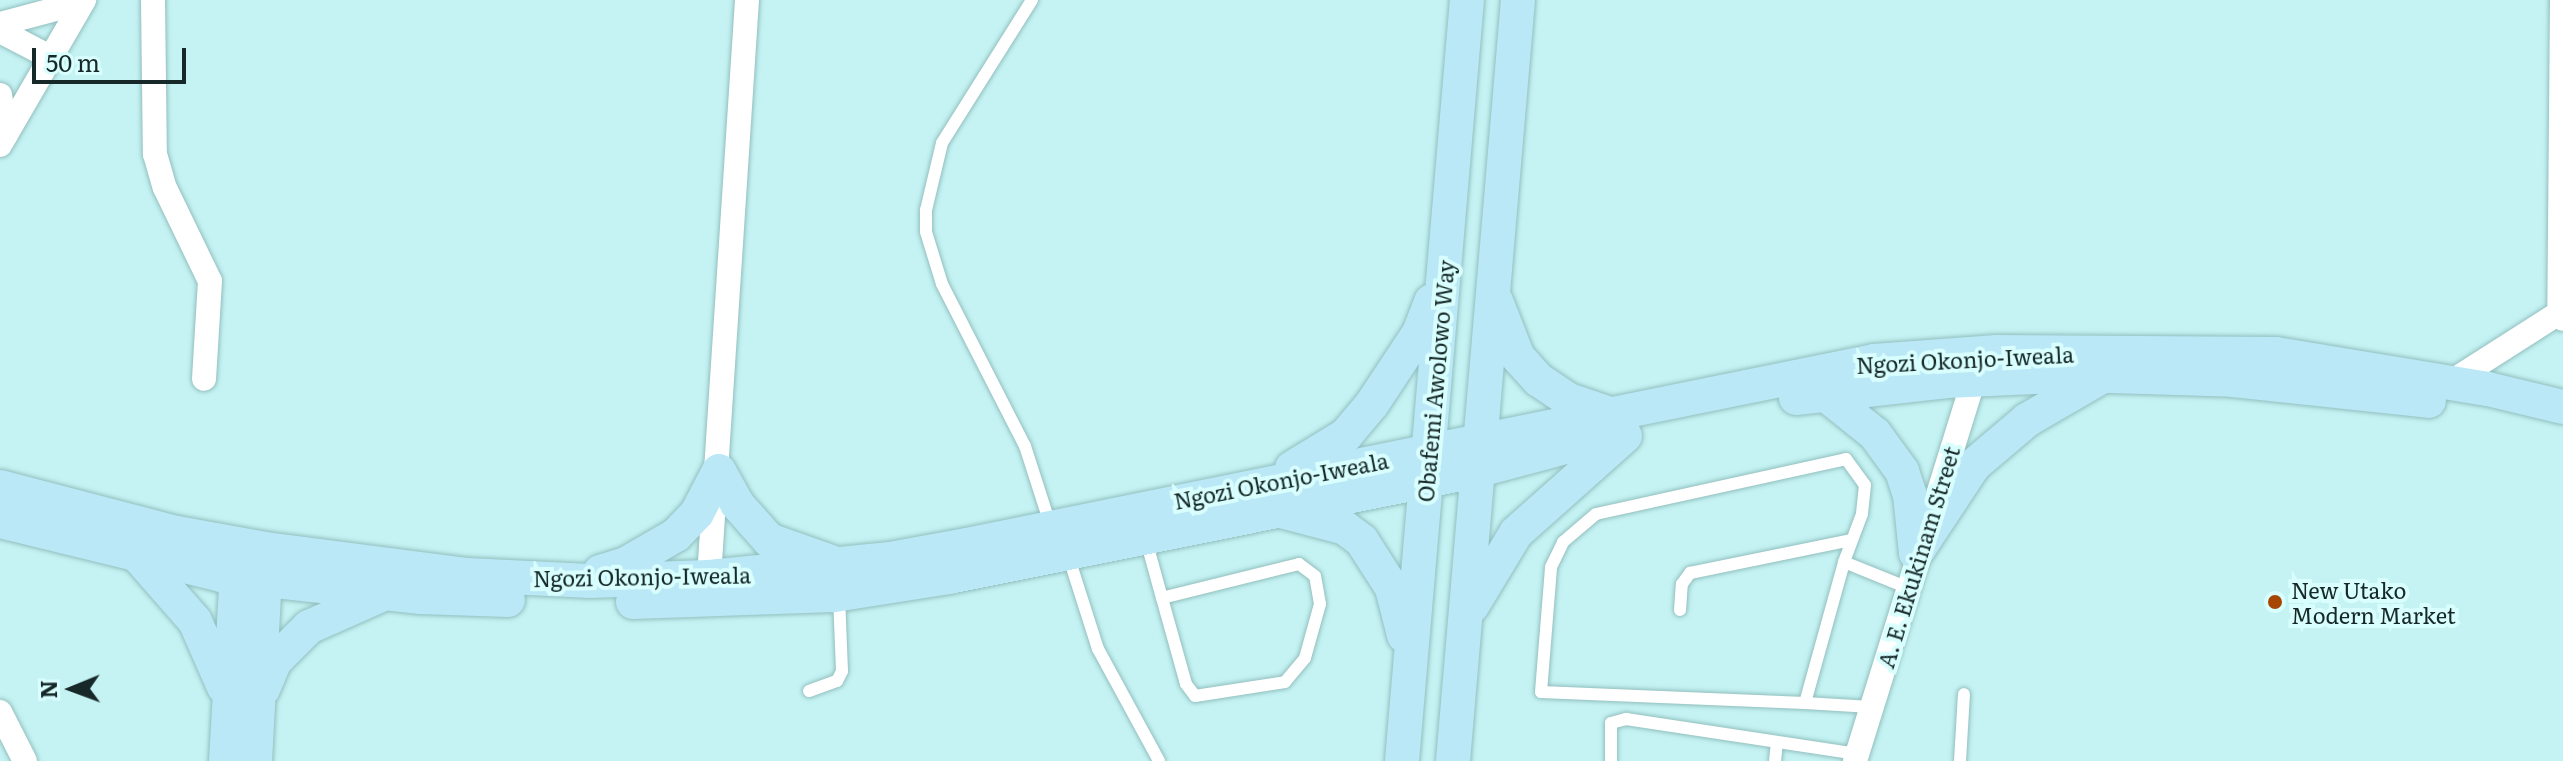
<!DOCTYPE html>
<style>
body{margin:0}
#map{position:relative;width:2563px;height:761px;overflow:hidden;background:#c5f3f3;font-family:Literata,serif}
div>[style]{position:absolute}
.roads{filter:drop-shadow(0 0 2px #92bfbe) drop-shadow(0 0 2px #92bfbe)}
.lane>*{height:12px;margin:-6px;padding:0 6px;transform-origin:6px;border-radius:6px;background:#fff}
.street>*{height:24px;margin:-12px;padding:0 12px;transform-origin:12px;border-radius:12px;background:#fff}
.secondary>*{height:34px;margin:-17px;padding:0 17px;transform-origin:17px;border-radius:17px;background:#bae8f6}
.dots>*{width:22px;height:22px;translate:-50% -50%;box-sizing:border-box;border:4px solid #d9fefe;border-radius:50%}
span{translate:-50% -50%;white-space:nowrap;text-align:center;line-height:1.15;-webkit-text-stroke:8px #d9fefe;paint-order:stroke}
.street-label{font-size:22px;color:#162828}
.poi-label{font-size:22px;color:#162828}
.left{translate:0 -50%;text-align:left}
.north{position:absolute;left:32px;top:649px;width:80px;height:80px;-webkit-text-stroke:6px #d9fefe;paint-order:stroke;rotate:269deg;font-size:22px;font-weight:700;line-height:32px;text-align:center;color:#162828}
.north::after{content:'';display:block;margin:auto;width:28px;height:36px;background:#162828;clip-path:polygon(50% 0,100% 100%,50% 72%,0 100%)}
.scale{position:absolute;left:32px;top:48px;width:154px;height:36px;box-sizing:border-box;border:4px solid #162828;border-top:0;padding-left:10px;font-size:24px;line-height:28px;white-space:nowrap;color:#162828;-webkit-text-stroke:6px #d9fefe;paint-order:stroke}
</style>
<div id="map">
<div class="roads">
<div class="lane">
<i style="left:1032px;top:0;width:169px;rotate:122.2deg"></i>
<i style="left:942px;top:143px;width:69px;rotate:103.4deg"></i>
<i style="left:926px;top:210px;width:22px;rotate:90deg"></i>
<i style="left:926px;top:232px;width:54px;rotate:72.9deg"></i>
<i style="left:942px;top:284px;width:182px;rotate:62.9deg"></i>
<i style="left:1025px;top:446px;width:82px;rotate:72.2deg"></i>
<i style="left:1146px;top:540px;width:60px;rotate:74.6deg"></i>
<i style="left:1162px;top:598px;width:89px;rotate:74.4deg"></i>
<i style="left:1186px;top:684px;width:15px;rotate:53deg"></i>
<i style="left:1195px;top:696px;width:91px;rotate:-8.8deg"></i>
<i style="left:1285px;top:682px;width:31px;rotate:-50deg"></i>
<i style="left:1305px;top:658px;width:56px;rotate:-74.5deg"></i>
<i style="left:1320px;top:604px;width:28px;rotate:-100deg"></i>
<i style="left:1315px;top:576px;width:20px;rotate:-143deg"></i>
<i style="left:1299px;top:564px;width:141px;rotate:166.1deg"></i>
<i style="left:1068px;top:555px;width:99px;rotate:72.3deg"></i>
<i style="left:1098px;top:649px;width:128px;rotate:61.4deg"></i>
<i style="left:1680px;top:610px;width:26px;rotate:-86deg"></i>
<i style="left:1682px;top:584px;width:14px;rotate:-54deg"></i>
<i style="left:1690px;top:573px;width:164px;rotate:-11.6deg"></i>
<i style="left:809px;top:691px;width:30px;rotate:-20deg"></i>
<i style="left:837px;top:681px;width:11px;rotate:-63deg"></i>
<i style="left:842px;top:671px;width:76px;rotate:-92.3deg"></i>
<i style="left:1805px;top:703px;width:264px;rotate:-177.6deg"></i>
<i style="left:1541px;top:692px;width:125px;rotate:-85.4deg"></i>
<i style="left:1551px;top:567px;width:28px;rotate:-64deg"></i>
<i style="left:1563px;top:542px;width:43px;rotate:-40.3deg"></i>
<i style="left:1596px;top:514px;width:256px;rotate:-12.4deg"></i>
<i style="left:1846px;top:459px;width:32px;rotate:54deg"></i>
<i style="left:1865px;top:485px;width:29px;rotate:96deg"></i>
<i style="left:1862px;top:514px;width:51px;rotate:110.6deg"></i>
<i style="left:1871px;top:707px;width:66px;rotate:-176.5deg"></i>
<i style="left:1805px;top:703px;width:146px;rotate:-74.5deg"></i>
<i style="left:1844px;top:562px;width:67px;rotate:22deg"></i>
<i style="left:1611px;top:761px;width:38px;rotate:-90deg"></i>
<i style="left:1611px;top:723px;width:16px;rotate:-15deg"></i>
<i style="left:1626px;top:719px;width:234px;rotate:8.6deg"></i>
<i style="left:1775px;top:761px;width:19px;rotate:-84deg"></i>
<i style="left:1960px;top:761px;width:67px;rotate:-86.6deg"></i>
</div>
<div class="street">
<i style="left:153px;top:0;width:154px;rotate:89.3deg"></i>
<i style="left:155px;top:154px;width:35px;rotate:74deg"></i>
<i style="left:165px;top:188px;width:103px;rotate:64.2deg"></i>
<i style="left:210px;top:281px;width:98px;rotate:93.5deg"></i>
<i style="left:2562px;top:0;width:313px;rotate:90.5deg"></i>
<i style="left:2559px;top:313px;width:7px;rotate:56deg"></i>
<i style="left:0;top:24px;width:85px;rotate:-15deg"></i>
<i style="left:0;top:31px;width:56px;rotate:27.5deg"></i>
<i style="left:0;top:95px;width:40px;rotate:81.5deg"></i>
<i style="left:0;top:145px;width:168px;rotate:-59.9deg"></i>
<i style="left:2451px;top:382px;width:128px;rotate:-32.6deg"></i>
<i style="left:708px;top:592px;width:593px;rotate:-86.23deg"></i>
<i style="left:0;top:712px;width:55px;rotate:63deg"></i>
<i style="left:1855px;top:761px;width:413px;rotate:-72.7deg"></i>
</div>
<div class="secondary">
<i style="left:1496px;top:301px;width:60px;rotate:68.6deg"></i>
<i style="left:1518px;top:357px;width:31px;rotate:48deg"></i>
<i style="left:1539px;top:380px;width:36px;rotate:34deg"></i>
<i style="left:1569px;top:400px;width:39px;rotate:19deg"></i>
<i style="left:1825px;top:394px;width:64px;rotate:38.7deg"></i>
<i style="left:1875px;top:434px;width:46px;rotate:53.9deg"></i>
<i style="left:1902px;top:471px;width:25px;rotate:72deg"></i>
<i style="left:1910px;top:495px;width:58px;rotate:84.1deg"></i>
<i style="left:1796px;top:398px;width:152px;rotate:-6.4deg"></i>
<i style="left:1947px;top:381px;width:131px;rotate:-2.6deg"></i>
<i style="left:2078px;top:375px;width:155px;rotate:1.8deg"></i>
<i style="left:2233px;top:380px;width:197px;rotate:6.1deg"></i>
<i style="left:1292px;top:468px;width:63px;rotate:-31.4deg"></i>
<i style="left:1346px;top:435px;width:40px;rotate:-50deg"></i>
<i style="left:1372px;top:404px;width:85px;rotate:-56.5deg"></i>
<i style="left:1419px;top:333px;width:34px;rotate:-69deg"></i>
<i style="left:719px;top:471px;width:38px;rotate:61deg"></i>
<i style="left:737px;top:504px;width:48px;rotate:48.4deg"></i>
<i style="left:769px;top:540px;width:66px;rotate:19.5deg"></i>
<i style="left:0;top:487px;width:183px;rotate:14.6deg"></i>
<i style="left:177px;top:533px;width:90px;rotate:10.2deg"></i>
<i style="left:266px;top:549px;width:203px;rotate:7.4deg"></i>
<i style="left:467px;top:575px;width:123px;rotate:2.8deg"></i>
<i style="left:590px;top:581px;width:119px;rotate:-1.9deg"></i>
<i style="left:709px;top:577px;width:182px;rotate:-5.7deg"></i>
<i style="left:890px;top:559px;width:78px;rotate:-10.3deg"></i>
<i style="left:967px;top:545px;width:925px;rotate:-11.47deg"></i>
<i style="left:1874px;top:361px;width:123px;rotate:-4.2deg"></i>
<i style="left:1997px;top:352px;width:279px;rotate:0.4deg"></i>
<i style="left:2276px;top:354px;width:215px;rotate:9.4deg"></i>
<i style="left:2488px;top:389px;width:77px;rotate:13.5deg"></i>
<i style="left:1285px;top:512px;width:62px;rotate:14.9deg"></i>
<i style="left:1345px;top:528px;width:21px;rotate:37deg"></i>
<i style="left:1362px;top:541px;width:56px;rotate:57.4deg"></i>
<i style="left:1392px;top:588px;width:49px;rotate:75.7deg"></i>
<i style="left:0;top:521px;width:228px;rotate:13.7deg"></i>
<i style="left:221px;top:575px;width:201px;rotate:6.3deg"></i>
<i style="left:421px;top:597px;width:87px;rotate:2deg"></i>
<i style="left:1916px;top:553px;width:105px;rotate:-56.6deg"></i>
<i style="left:1974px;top:465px;width:70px;rotate:-40.3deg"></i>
<i style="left:2027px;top:420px;width:88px;rotate:-30.1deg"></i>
<i style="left:138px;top:556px;width:86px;rotate:48.8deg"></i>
<i style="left:195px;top:621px;width:72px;rotate:66.3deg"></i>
<i style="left:600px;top:572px;width:27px;rotate:-17deg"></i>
<i style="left:626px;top:564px;width:58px;rotate:-30.1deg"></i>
<i style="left:676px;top:535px;width:30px;rotate:-46deg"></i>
<i style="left:697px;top:513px;width:47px;rotate:-62.4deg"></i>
<i style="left:633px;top:602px;width:201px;rotate:-2deg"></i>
<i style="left:834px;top:595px;width:116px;rotate:-8.9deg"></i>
<i style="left:949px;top:577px;width:538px;rotate:-11.37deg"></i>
<i style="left:1476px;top:471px;width:151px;rotate:-15deg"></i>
<i style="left:1472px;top:606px;width:85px;rotate:-58.9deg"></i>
<i style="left:1516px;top:533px;width:146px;rotate:-41.7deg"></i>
<i style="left:263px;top:689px;width:30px;rotate:-67deg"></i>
<i style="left:275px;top:661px;width:48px;rotate:-45deg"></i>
<i style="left:309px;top:627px;width:77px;rotate:-23.9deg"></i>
<i style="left:226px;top:761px;width:208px;rotate:-86.7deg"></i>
<i style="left:255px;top:761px;width:203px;rotate:-86.9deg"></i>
<i style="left:1402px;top:761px;width:764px;rotate:-85.12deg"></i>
<i style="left:1453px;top:761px;width:764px;rotate:-85.12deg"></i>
</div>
</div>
<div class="dots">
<i style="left:2275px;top:602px;background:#a74504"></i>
</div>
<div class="street-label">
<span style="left:1965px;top:359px;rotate:-3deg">Ngozi Okonjo-Iweala</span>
<span style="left:1435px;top:381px;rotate:-85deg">Obafemi Awolowo Way</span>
<span style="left:1281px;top:480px;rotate:-11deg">Ngozi Okonjo-Iweala</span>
<span style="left:1918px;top:557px;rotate:-73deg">A. E. Ekukinam Street</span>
<span style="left:642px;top:576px;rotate:-1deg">Ngozi Okonjo-Iweala</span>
</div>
<div class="poi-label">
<span class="left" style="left:2291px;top:602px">New Utako<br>Modern Market</span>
</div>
<div class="north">N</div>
<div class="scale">50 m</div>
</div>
